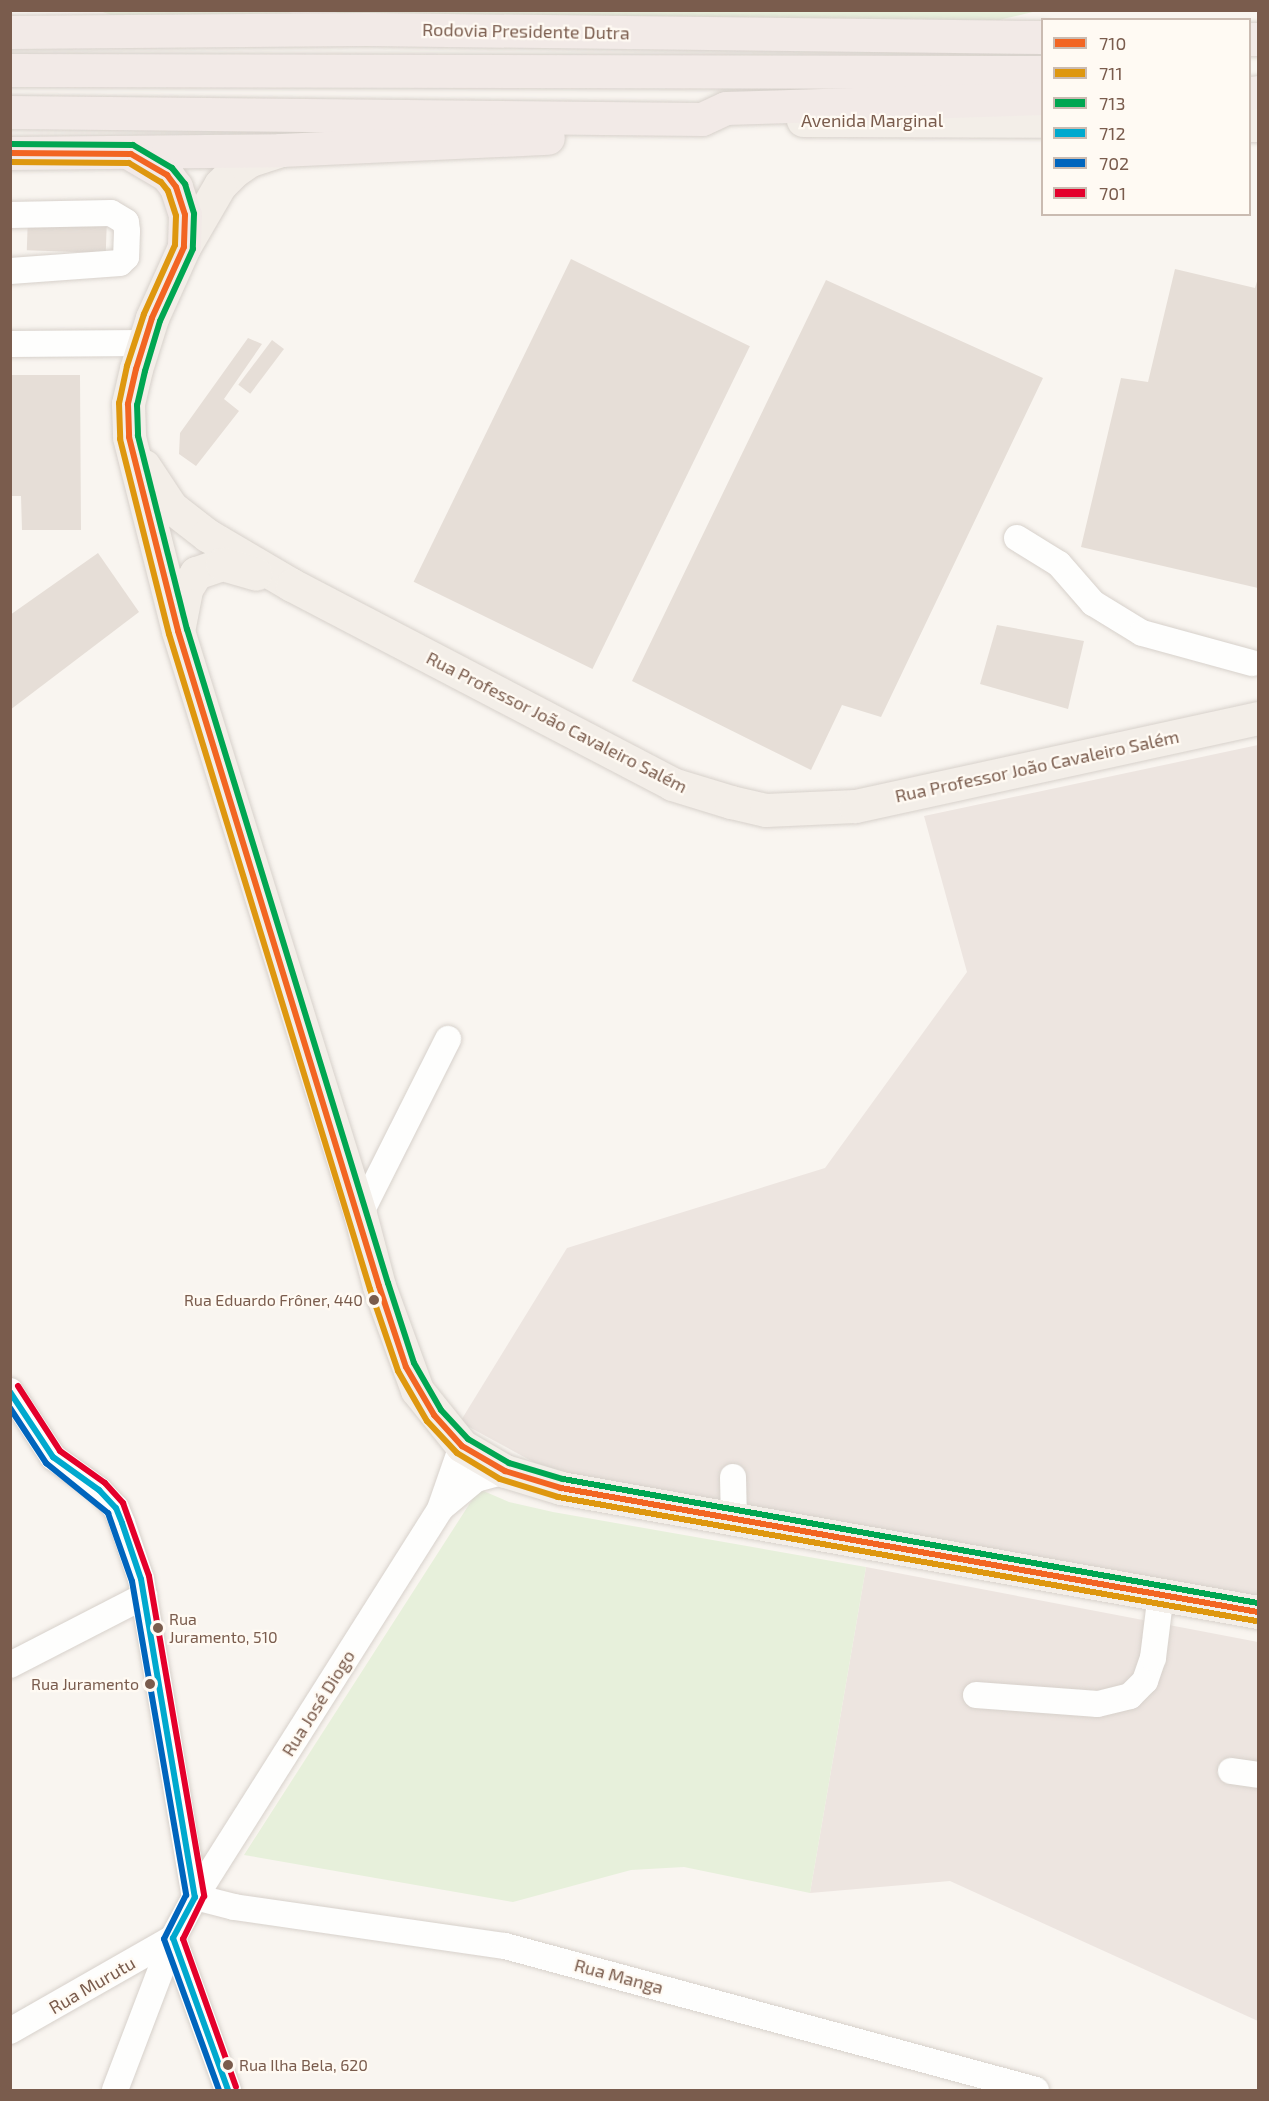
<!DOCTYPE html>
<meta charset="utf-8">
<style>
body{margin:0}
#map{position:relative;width:1269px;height:2101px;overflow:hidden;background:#f9f5f0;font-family:"Exo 2",sans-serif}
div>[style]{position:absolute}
.industrial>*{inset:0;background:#ede5e0}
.green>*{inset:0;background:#e7f0db}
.building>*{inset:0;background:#e6ded7;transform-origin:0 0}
.roads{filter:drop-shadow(0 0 2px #d7d1cb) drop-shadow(0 0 2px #d7d1cb)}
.minor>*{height:26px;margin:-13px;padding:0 13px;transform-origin:13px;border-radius:13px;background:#fefefd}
.major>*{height:33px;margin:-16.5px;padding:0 16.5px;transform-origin:16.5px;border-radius:16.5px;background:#f3eee8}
.highway>*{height:33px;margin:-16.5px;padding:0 16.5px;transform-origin:16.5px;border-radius:16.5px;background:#f2eae7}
.bus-1>*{height:6px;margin:-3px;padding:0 3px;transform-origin:3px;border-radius:3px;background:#f26522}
.bus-2>*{height:6px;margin:-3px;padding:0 3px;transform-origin:3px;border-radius:3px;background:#de970f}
.bus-3>*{height:6px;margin:-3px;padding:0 3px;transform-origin:3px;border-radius:3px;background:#00a651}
.bus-4>*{height:6px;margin:-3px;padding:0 3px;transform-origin:3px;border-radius:3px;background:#00a9ce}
.bus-5>*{height:6px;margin:-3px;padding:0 3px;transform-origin:3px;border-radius:3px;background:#0065bd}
.bus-6>*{height:6px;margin:-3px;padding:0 3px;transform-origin:3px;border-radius:3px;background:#e4002b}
.dots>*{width:16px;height:16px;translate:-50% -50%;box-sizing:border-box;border:3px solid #fffaf3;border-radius:50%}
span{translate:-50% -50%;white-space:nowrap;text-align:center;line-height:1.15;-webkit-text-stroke:4.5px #fffaf3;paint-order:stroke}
.bus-label{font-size:16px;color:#7a5c4d}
.right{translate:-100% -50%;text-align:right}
.left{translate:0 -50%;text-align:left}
.street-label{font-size:18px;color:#7a5c4d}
.frame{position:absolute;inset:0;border:12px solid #7a5c4d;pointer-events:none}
.legend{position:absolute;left:1041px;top:18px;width:210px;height:198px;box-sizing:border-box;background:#fffaf3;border:2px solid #cabbb1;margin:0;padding:8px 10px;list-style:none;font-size:18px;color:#7a5c4d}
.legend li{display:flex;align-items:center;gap:12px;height:30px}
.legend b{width:30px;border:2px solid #cabbb1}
</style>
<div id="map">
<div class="industrial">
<i style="clip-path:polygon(1258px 745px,1258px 1603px,550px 1471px,460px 1422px,567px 1248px,825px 1168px,967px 972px,924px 816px)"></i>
<i style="clip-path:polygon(866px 1567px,1258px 1642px,1258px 2021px,950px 1881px,810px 1893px)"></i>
</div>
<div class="green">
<i style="clip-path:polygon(286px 10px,294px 15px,116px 17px,100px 11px)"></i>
<i style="clip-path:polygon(332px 11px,1037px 11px,999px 20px,348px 17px)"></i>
<i style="clip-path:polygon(479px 1489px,509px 1502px,553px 1512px,866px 1567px,810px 1893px,684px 1867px,631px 1870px,513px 1902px,244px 1855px)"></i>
</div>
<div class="building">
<i style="left:107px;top:217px;width:36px;height:79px;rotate:92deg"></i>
<i style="left:571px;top:259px;width:199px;height:359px;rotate:26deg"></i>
<i style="clip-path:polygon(1175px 269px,1255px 288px,1258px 278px,1258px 588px,1081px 547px,1121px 378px,1148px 382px)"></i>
<i style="clip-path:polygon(826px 280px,1043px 378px,881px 717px,842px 705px,811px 770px,632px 681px)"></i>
<i style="clip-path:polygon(248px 338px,262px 344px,224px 399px,239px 411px,196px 466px,179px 454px,180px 433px)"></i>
<i style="left:272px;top:340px;width:15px;height:56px;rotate:37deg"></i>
<i style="clip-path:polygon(10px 375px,80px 375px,81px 530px,22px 530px,21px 496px,10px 496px)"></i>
<i style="clip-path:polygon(98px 553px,139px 612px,10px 710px,10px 615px)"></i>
<i style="clip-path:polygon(997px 625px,1084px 641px,1068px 709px,980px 684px)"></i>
</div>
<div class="roads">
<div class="minor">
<i style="left:10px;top:215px;width:101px;rotate:-1.1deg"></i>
<i style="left:111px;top:213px;width:17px;rotate:31deg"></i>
<i style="left:126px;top:222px;width:9px;rotate:84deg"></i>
<i style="left:127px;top:231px;width:26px;rotate:92deg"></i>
<i style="left:126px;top:257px;width:8px;rotate:135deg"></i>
<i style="left:120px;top:263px;width:110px;rotate:175.8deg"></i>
<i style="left:10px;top:344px;width:133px;rotate:-0.4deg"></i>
<i style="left:1017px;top:538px;width:49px;rotate:31.8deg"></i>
<i style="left:1059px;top:564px;width:52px;rotate:48.9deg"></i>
<i style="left:1093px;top:603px;width:57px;rotate:31.5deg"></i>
<i style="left:1142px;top:633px;width:114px;rotate:15.3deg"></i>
<i style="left:360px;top:1214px;width:196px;rotate:-63.3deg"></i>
<i style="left:10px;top:1391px;width:79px;rotate:56.9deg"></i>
<i style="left:53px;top:1457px;width:57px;rotate:35.7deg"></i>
<i style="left:99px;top:1490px;width:25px;rotate:47deg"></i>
<i style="left:116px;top:1508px;width:16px;rotate:68deg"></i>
<i style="left:122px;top:1523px;width:59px;rotate:71.3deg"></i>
<i style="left:141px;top:1579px;width:323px;rotate:80.4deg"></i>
<i style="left:733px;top:1477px;width:43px;rotate:88.7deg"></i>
<i style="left:441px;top:1508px;width:45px;rotate:-39.6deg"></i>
<i style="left:476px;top:1479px;width:30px;rotate:-15deg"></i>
<i style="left:10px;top:1665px;width:151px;rotate:-27.2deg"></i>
<i style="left:976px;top:1695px;width:122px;rotate:4.2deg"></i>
<i style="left:1098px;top:1704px;width:33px;rotate:-14deg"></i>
<i style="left:1130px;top:1696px;width:21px;rotate:-45deg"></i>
<i style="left:1145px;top:1681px;width:24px;rotate:-71deg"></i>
<i style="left:1153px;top:1658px;width:65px;rotate:-83deg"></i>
<i style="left:1231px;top:1771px;width:27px;rotate:8deg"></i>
<i style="left:195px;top:1897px;width:40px;rotate:14.4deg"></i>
<i style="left:234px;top:1907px;width:274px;rotate:8.2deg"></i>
<i style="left:505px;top:1946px;width:550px;rotate:15.17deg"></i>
<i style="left:10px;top:2031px;width:188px;rotate:-29.7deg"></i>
<i style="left:115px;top:2090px;width:163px;rotate:-69.1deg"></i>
<i style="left:228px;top:2090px;width:162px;rotate:-109.9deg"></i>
<i style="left:173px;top:1938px;width:47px;rotate:-61.8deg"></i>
<i style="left:195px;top:1897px;width:459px;rotate:-57.7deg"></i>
<i style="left:440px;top:1509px;width:67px;rotate:-70.8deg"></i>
</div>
<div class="major">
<i style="left:803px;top:120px;width:239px;rotate:0.2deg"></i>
<i style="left:1250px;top:125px;width:8px"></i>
<i style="left:281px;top:150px;width:33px;rotate:162deg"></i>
<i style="left:250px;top:160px;width:21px;rotate:145deg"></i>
<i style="left:233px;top:172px;width:18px;rotate:135deg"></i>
<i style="left:220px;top:185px;width:72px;rotate:120.1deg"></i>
<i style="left:184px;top:247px;width:78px;rotate:114.3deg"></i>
<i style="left:152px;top:318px;width:53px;rotate:107.4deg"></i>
<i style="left:136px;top:369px;width:36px;rotate:103deg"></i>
<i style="left:128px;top:404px;width:33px;rotate:88deg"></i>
<i style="left:129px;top:437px;width:200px;rotate:75.8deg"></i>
<i style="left:178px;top:631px;width:611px;rotate:72.66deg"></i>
<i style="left:360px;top:1214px;width:74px;rotate:75.2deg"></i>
<i style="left:379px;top:1286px;width:111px;rotate:69.9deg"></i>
<i style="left:417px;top:1390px;width:72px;rotate:51.2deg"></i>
<i style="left:462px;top:1446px;width:50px;rotate:30.2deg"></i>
<i style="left:505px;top:1471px;width:59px;rotate:16.9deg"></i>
<i style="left:561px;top:1488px;width:708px;rotate:10.09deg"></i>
<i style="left:144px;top:466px;width:49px;rotate:56.6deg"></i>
<i style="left:171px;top:507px;width:46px;rotate:37.9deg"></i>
<i style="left:207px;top:535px;width:99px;rotate:30.5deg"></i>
<i style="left:292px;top:585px;width:429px;rotate:27.6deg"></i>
<i style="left:672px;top:784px;width:62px;rotate:17deg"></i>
<i style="left:731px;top:802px;width:36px;rotate:13deg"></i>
<i style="left:766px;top:810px;width:89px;rotate:-2.6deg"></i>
<i style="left:855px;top:806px;width:412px;rotate:-12.3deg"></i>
<i style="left:179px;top:626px;width:38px;rotate:-79deg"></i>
<i style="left:186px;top:589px;width:19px;rotate:-58deg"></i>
<i style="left:196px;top:573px;width:28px;rotate:-19deg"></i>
<i style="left:222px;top:564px;width:35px;rotate:16deg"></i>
</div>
<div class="highway">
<i style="left:10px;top:32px;width:356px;rotate:-0.5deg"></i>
<i style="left:366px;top:29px;width:676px;rotate:0.68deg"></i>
<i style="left:1250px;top:39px;width:8px"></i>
<i style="left:10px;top:70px;width:1032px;rotate:0.11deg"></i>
<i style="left:1250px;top:93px;width:8px;rotate:-7deg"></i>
<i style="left:10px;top:112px;width:692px;rotate:0.58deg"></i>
<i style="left:702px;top:119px;width:26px;rotate:-25deg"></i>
<i style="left:726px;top:108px;width:316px;rotate:-1.8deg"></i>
<i style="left:10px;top:153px;width:271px;rotate:-0.6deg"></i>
<i style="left:281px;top:150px;width:267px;rotate:-2.6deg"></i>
<i style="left:131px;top:154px;width:42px;rotate:30.3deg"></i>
<i style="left:167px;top:175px;width:15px;rotate:53deg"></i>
<i style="left:176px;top:187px;width:29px;rotate:72deg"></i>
<i style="left:185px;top:215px;width:32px;rotate:92deg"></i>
</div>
</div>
<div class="bus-1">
<i style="left:10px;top:153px;width:121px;rotate:0.5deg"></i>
<i style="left:131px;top:154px;width:42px;rotate:30.3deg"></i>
<i style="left:167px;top:175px;width:15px;rotate:53deg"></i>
<i style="left:176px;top:187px;width:29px;rotate:72deg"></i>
<i style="left:185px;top:215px;width:32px;rotate:92deg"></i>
<i style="left:184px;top:247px;width:78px;rotate:114.3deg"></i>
<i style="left:152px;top:318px;width:53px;rotate:107.4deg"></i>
<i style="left:136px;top:369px;width:36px;rotate:103deg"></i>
<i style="left:128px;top:404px;width:33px;rotate:88deg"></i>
<i style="left:129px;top:437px;width:200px;rotate:75.8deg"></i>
<i style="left:178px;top:631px;width:685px;rotate:72.94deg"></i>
<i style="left:379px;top:1286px;width:85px;rotate:71.6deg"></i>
<i style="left:406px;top:1367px;width:56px;rotate:59.7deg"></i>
<i style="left:434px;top:1415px;width:42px;rotate:47.9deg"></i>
<i style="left:462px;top:1446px;width:50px;rotate:30.2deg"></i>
<i style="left:505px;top:1471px;width:59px;rotate:16.9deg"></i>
<i style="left:561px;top:1488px;width:708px;rotate:10.09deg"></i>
</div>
<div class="bus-2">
<i style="left:10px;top:162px;width:119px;rotate:0.5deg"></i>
<i style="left:129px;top:163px;width:37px;rotate:31deg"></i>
<i style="left:161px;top:182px;width:11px;rotate:52deg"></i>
<i style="left:168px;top:191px;width:26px;rotate:72deg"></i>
<i style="left:176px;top:216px;width:29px;rotate:92deg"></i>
<i style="left:175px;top:245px;width:76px;rotate:114.2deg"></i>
<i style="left:144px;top:314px;width:55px;rotate:108.1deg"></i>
<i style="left:127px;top:366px;width:38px;rotate:102deg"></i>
<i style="left:119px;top:403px;width:36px;rotate:88deg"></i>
<i style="left:120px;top:439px;width:201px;rotate:75.9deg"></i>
<i style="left:169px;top:634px;width:685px;rotate:72.94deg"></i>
<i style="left:370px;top:1289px;width:87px;rotate:71.1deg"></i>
<i style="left:398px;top:1371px;width:58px;rotate:59.9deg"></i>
<i style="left:427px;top:1421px;width:44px;rotate:46.8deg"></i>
<i style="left:457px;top:1453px;width:50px;rotate:31.2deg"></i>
<i style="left:500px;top:1479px;width:61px;rotate:17.2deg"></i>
<i style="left:558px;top:1497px;width:709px;rotate:10.07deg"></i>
</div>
<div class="bus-3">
<i style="left:10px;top:144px;width:123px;rotate:0.5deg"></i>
<i style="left:133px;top:145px;width:45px;rotate:30.5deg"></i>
<i style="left:172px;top:168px;width:21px;rotate:51deg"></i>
<i style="left:185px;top:184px;width:31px;rotate:73deg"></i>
<i style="left:194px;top:214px;width:35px;rotate:92deg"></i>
<i style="left:193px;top:249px;width:79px;rotate:114.6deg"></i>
<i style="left:160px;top:321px;width:52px;rotate:106.7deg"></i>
<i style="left:145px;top:371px;width:35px;rotate:103deg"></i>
<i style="left:137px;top:405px;width:31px;rotate:88deg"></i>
<i style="left:138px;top:436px;width:199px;rotate:75.8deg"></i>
<i style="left:187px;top:629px;width:684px;rotate:72.92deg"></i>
<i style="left:388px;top:1283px;width:84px;rotate:72deg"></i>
<i style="left:414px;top:1363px;width:54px;rotate:60.1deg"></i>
<i style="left:441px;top:1410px;width:40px;rotate:47deg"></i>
<i style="left:468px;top:1439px;width:48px;rotate:30.3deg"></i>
<i style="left:509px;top:1463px;width:56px;rotate:16.5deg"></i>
<i style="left:563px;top:1479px;width:706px;rotate:10.12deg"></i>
</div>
<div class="bus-4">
<i style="left:10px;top:1392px;width:78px;rotate:56.5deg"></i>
<i style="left:53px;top:1457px;width:57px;rotate:35.7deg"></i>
<i style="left:99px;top:1490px;width:25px;rotate:47deg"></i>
<i style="left:116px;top:1508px;width:16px;rotate:68deg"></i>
<i style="left:122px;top:1523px;width:59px;rotate:71.3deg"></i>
<i style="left:141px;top:1579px;width:323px;rotate:80.4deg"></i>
<i style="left:195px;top:1897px;width:47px;rotate:118.2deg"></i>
<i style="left:173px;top:1938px;width:162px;rotate:70.1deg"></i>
</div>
<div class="bus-5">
<i style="left:10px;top:1408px;width:66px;rotate:56.8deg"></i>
<i style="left:46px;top:1463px;width:80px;rotate:38.9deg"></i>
<i style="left:108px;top:1513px;width:72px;rotate:70.6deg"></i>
<i style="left:132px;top:1581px;width:319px;rotate:80.2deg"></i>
<i style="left:186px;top:1895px;width:49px;rotate:116.6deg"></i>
<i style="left:164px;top:1939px;width:161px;rotate:70deg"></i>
</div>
<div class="bus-6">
<i style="left:18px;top:1386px;width:77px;rotate:57.1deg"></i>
<i style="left:60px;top:1451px;width:55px;rotate:35.4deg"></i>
<i style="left:105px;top:1483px;width:27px;rotate:48deg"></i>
<i style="left:123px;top:1503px;width:77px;rotate:70.4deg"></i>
<i style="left:149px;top:1576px;width:325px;rotate:80.2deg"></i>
<i style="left:204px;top:1896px;width:48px;rotate:116deg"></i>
<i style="left:183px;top:1939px;width:157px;rotate:70.3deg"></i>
</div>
<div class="dots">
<i style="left:374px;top:1300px;background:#7a5c4d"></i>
<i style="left:158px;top:1628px;background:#7a5c4d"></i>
<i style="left:150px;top:1684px;background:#7a5c4d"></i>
<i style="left:228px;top:2065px;background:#7a5c4d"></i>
</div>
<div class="bus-label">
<span class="right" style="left:363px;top:1300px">Rua Eduardo Frôner, 440</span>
<span class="left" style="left:169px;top:1628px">Rua<br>Juramento, 510</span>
<span class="right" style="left:139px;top:1684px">Rua Juramento</span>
<span class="left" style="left:239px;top:2065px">Rua Ilha Bela, 620</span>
</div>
<div class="street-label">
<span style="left:526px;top:31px;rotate:1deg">Rodovia Presidente Dutra</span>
<span style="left:872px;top:120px">Avenida Marginal</span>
<span style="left:557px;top:722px;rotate:27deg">Rua Professor João Cavaleiro Salém</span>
<span style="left:1037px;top:766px;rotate:-12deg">Rua Professor João Cavaleiro Salém</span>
<span style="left:318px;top:1703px;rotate:-58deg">Rua José Diogo</span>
<span style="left:619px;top:1976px;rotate:15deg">Rua Manga</span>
<span style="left:92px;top:1985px;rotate:-30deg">Rua Murutu</span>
</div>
<div class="frame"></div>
<ul class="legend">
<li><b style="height:8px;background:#f26522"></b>710</li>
<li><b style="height:8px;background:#de970f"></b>711</li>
<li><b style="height:8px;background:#00a651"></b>713</li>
<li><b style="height:8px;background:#00a9ce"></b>712</li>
<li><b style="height:8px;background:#0065bd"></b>702</li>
<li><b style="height:8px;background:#e4002b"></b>701</li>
</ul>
</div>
